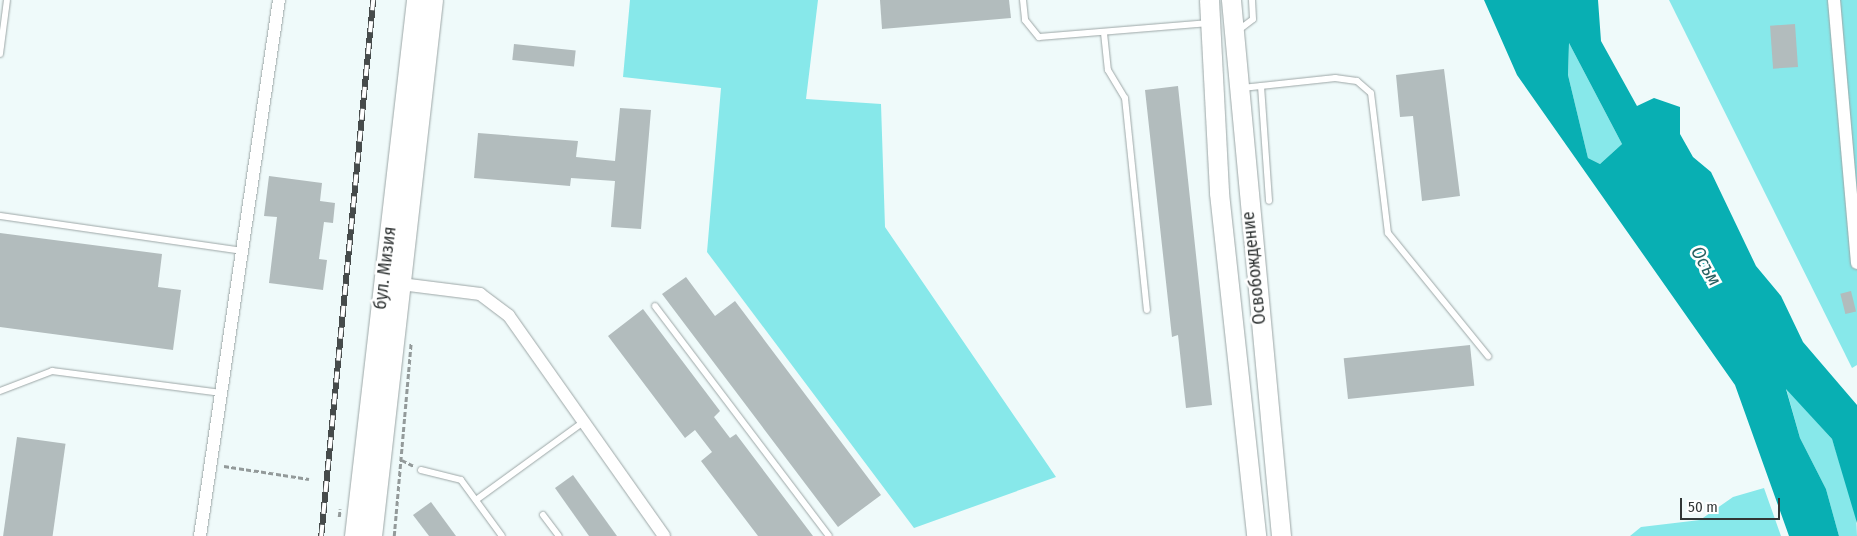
<!DOCTYPE html>
<meta charset="utf-8">
<style>
body{margin:0}
#map{position:relative;width:1857px;height:536px;overflow:hidden;background:#effafa;font-family:"Fira Sans Condensed",sans-serif}
div>[style]{position:absolute}
.green>*{inset:0;background:#87e8ea}
.water>*{inset:0;background:#08afb3}
.building>*{inset:0;background:#b2bcbd;transform-origin:0 0}
.path>*{height:2.5px;margin-top:-1.25px;transform-origin:0;background:repeating-linear-gradient(90deg,#939a9a 0 5px,transparent 0 7.5px)}
.roads{filter:drop-shadow(0 0 1px #9ca6a6) drop-shadow(0 0 1px #9ca6a6)}
.lane>*{height:6px;margin:-3px;padding:0 3px;transform-origin:3px;border-radius:3px;background:#fff}
.street>*{height:12px;margin:-6px;padding:0 6px;transform-origin:6px;border-radius:6px;background:#fff}
.secondary>*{height:19px;margin:-9.5px;padding:0 9.5px;transform-origin:9.5px;border-radius:9.5px;background:#fff}
.rail>*{height:5.5px;margin-top:-2.75px;transform-origin:0;background:repeating-linear-gradient(90deg,#fff 0 11px,#464b4b 0 22px);box-sizing:border-box;border-block:1px solid #464b4b}
span{translate:-50% -50%;white-space:nowrap;text-align:center;line-height:1.15;-webkit-text-stroke:5px #fff;paint-order:stroke}
.street-label{font-size:18px;color:#323636}
.water-label{font-size:19px;color:#296162;font-style:italic}
.scale{position:absolute;left:1680px;top:498px;width:100px;height:22px;box-sizing:border-box;border:2px solid #323636;border-top:0;padding-left:6px;font-size:15px;line-height:18px;white-space:nowrap;color:#323636;-webkit-text-stroke:4px #fff;paint-order:stroke}
</style>
<div id="map">
<div class="green">
<i style="clip-path:polygon(630px 0,818px 0,806px 99px,881px 104px,885px 227px,1056px 477px,914px 528px,707px 252px,721px 88px,623px 77px)"></i>
<i style="clip-path:polygon(1669px 0,1857px 0,1857px 365px,1852px 368px)"></i>
<i style="clip-path:polygon(1569px 43px,1622px 144px,1600px 164px,1588px 158px,1568px 75px)"></i>
<i style="clip-path:polygon(1786px 388px,1832px 439px,1856px 513px,1857px 536px,1839px 536px,1826px 489px,1800px 438px)"></i>
<i style="clip-path:polygon(1764px 488px,1781px 536px,1630px 536px,1641px 527px,1700px 520px,1733px 497px)"></i>
</div>
<div class="water">
<i style="clip-path:polygon(evenodd,1484px 0,1598px 0,1601px 41px,1637px 106px,1654px 98px,1680px 107px,1680px 134px,1693px 157px,1711px 172px,1756px 266px,1781px 296px,1803px 342px,1857px 405px,1857px 523px,1832px 439px,1786px 389px,1800px 438px,1826px 489px,1839px 536px,1789px 536px,1735px 385px,1517px 75px,1484px 0,1569px 43px,1622px 144px,1600px 164px,1588px 158px,1568px 75px,1569px 43px)"></i>
</div>
<div class="building">
<i style="clip-path:polygon(880px 0,1009px 0,1011px 18px,882px 29px)"></i>
<i style="left:1795px;top:24px;width:43px;height:25px;rotate:86deg"></i>
<i style="left:514px;top:44px;width:62px;height:16px;rotate:6deg"></i>
<i style="clip-path:polygon(1444px 69px,1460px 196px,1422px 201px,1413px 116px,1400px 117px,1396px 75px)"></i>
<i style="clip-path:polygon(1178px 86px,1212px 405px,1186px 408px,1178px 335px,1172px 337px,1145px 90px)"></i>
<i style="clip-path:polygon(620px 108px,651px 110px,641px 229px,611px 227px,615px 181px,571px 178px,570px 186px,474px 178px,478px 133px,578px 141px,576px 157px,615px 161px)"></i>
<i style="clip-path:polygon(269px 176px,322px 183px,320px 201px,335px 203px,333px 223px,324px 222px,319px 259px,327px 260px,323px 290px,269px 283px,277px 217px,264px 216px)"></i>
<i style="clip-path:polygon(0 233px,162px 254px,158px 287px,181px 290px,173px 350px,0 327px)"></i>
<i style="clip-path:polygon(686px 277px,715px 316px,735px 301px,881px 495px,838px 527px,662px 294px)"></i>
<i style="left:1851px;top:291px;width:21px;height:11px;rotate:76deg"></i>
<i style="clip-path:polygon(643px 309px,720px 411px,714px 417px,730px 438px,736px 434px,813px 536px,758px 536px,701px 461px,712px 452px,695px 430px,685px 438px,608px 336px)"></i>
<i style="left:1470px;top:345px;width:41px;height:127px;rotate:84deg"></i>
<i style="left:17px;top:437px;width:49px;height:100px;rotate:8deg"></i>
<i style="clip-path:polygon(573px 475px,617px 536px,589px 536px,555px 488px)"></i>
<i style="clip-path:polygon(431px 502px,456px 536px,429px 536px,413px 515px)"></i>
</div>
<div class="path">
<i style="left:402px;top:460px;width:13px;rotate:27deg"></i>
<i style="left:224px;top:466px;width:86px;rotate:8.7deg"></i>
<i style="left:339px;top:517px;width:8px;rotate:-83deg"></i>
<i style="left:394px;top:536px;width:195px;rotate:-85deg"></i>
</div>
<div class="roads">
<div class="lane">
<i style="left:1023px;top:0;width:20px;rotate:84deg"></i>
<i style="left:1025px;top:20px;width:22px;rotate:51deg"></i>
<i style="left:1039px;top:37px;width:171px;rotate:-4.7deg"></i>
<i style="left:1236px;top:32px;width:21px;rotate:-37deg"></i>
<i style="left:1253px;top:19px;width:19px;rotate:-93deg"></i>
<i style="left:1104px;top:33px;width:37px;rotate:84deg"></i>
<i style="left:1108px;top:70px;width:33px;rotate:59deg"></i>
<i style="left:1125px;top:98px;width:213px;rotate:84.1deg"></i>
<i style="left:0;top:54px;width:54px;rotate:-82.6deg"></i>
<i style="left:1261px;top:86px;width:115px;rotate:86deg"></i>
<i style="left:1242px;top:88px;width:94px;rotate:-6.1deg"></i>
<i style="left:1335px;top:78px;width:22px;rotate:8deg"></i>
<i style="left:1357px;top:81px;width:18px;rotate:41deg"></i>
<i style="left:1371px;top:93px;width:141px;rotate:83.1deg"></i>
<i style="left:1388px;top:233px;width:159px;rotate:50.9deg"></i>
<i style="left:0;top:216px;width:246px;rotate:8.2deg"></i>
<i style="left:655px;top:306px;width:288px;rotate:52.9deg"></i>
<i style="left:0;top:391px;width:56px;rotate:-21deg"></i>
<i style="left:52px;top:371px;width:171px;rotate:7.4deg"></i>
<i style="left:421px;top:470px;width:41px;rotate:14deg"></i>
<i style="left:461px;top:480px;width:69px;rotate:53.8deg"></i>
<i style="left:476px;top:500px;width:131px;rotate:-36deg"></i>
<i style="left:543px;top:515px;width:26px;rotate:53deg"></i>
</div>
<div class="street">
<i style="left:1834px;top:0;width:264px;rotate:85deg"></i>
<i style="left:393px;top:283px;width:88px;rotate:7.2deg"></i>
<i style="left:480px;top:294px;width:36px;rotate:37deg"></i>
<i style="left:509px;top:316px;width:269px;rotate:54.8deg"></i>
<i style="left:200px;top:536px;width:542px;rotate:-81.62deg"></i>
</div>
<div class="secondary">
<i style="left:1209px;top:0;width:193px;rotate:87deg"></i>
<i style="left:1219px;top:193px;width:345px;rotate:83.8deg"></i>
<i style="left:1231px;top:0;width:538px;rotate:84.67deg"></i>
<i style="left:354px;top:536px;width:540px;rotate:-83.4deg"></i>
<i style="left:372px;top:536px;width:539px;rotate:-83.51deg"></i>
</div>
</div>
<div class="rail">
<i style="left:321px;top:536px;width:539px;rotate:-84.46deg"></i>
</div>
<div class="street-label">
<span style="left:385px;top:268px;rotate:-83deg">бул. Мизия</span>
<span style="left:1254px;top:268px;rotate:-96deg">Освобождение</span>
</div>
<div class="water-label">
<span style="left:1706px;top:266px;rotate:61deg">Осъм</span>
</div>
<div class="scale">50 m</div>
</div>
